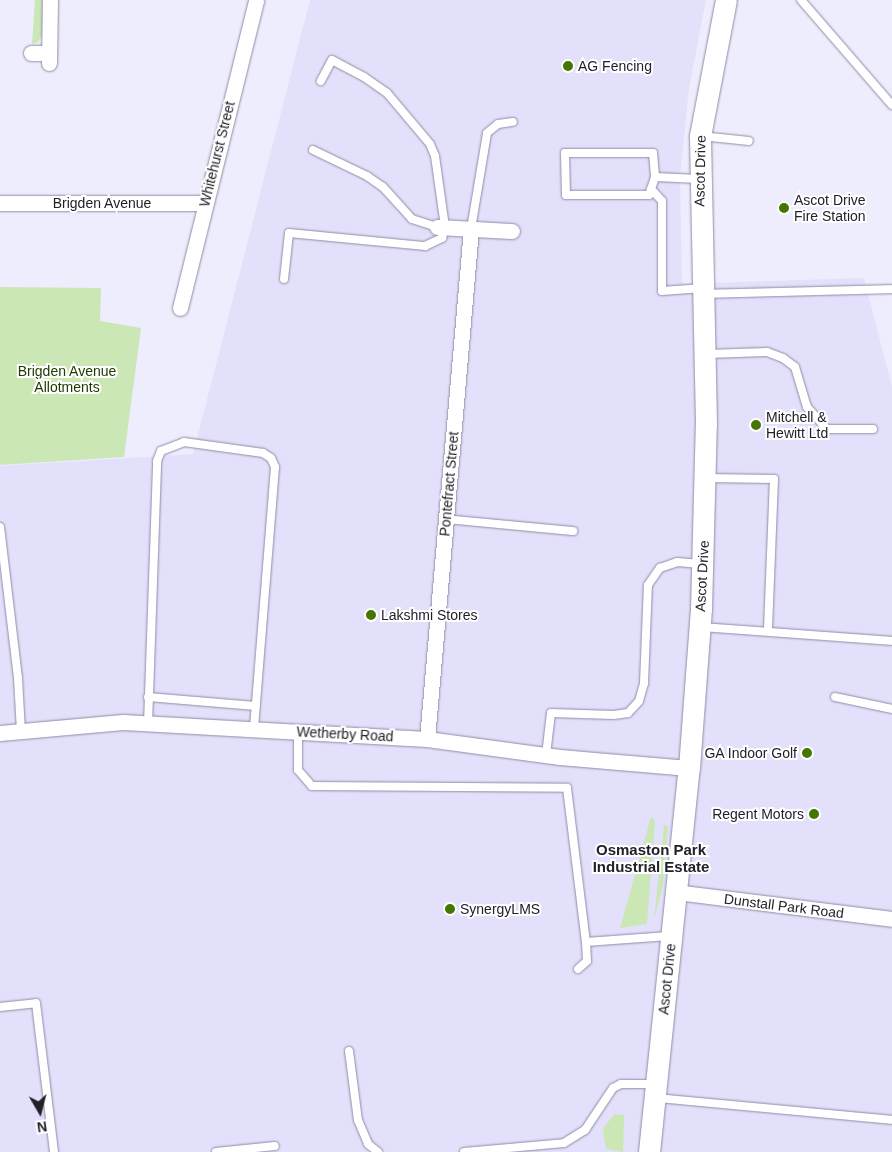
<!DOCTYPE html>
<style>
body{margin:0}
#map{position:relative;width:892px;height:1152px;overflow:hidden;background:#eeedfd;font-family:Helvetica,sans-serif}
div>[style]{position:absolute}
.built>*{inset:0;background:#e3e0fb}
.green>*{inset:0;background:#cae7b5}
.roads{filter:drop-shadow(0 0 1px #8f8ca4) drop-shadow(0 0 1px #8f8ca4)}
.lane>*{height:8px;margin:-4px;padding:0 4px;transform-origin:4px;border-radius:4px;background:#fff}
.street>*{height:15px;margin:-7.5px;padding:0 7.5px;transform-origin:7.5px;border-radius:7.5px;background:#fff}
.secondary>*{height:21px;margin:-10.5px;padding:0 10.5px;transform-origin:10.5px;border-radius:10.5px;background:#fff}
.dots>*{width:14px;height:14px;translate:-50% -50%;box-sizing:border-box;border:2px solid #fff;border-radius:50%}
span{translate:-50% -50%;white-space:nowrap;text-align:center;line-height:1.15;-webkit-text-stroke:4px #fff;paint-order:stroke}
.poi-label{font-size:14px;color:#22212a}
.left{translate:0 -50%;text-align:left}
.right{translate:-100% -50%;text-align:right}
.street-label{font-size:14px;color:#22212a}
.park-label{font-size:14px;color:#203b01}
.neighbourhood-label{font-size:15px;color:#22212a;font-weight:700}
.north{position:absolute;left:15px;top:1087px;width:50px;height:50px;-webkit-text-stroke:4px #fff;paint-order:stroke;rotate:172deg;font-size:14px;font-weight:700;line-height:20px;text-align:center;color:#22212a}
.north::after{content:'';display:block;margin:auto;width:18px;height:22px;background:#22212a;clip-path:polygon(50% 0,100% 100%,50% 72%,0 100%)}
</style>
<div id="map">
<div class="built">
<i style="clip-path:polygon(310px 0,706px 0,689px 88px,680px 177px,682px 284px,864px 278px,892px 387px,892px 1152px,0 1152px,0 466px,193px 454px)"></i>
</div>
<div class="green">
<i style="clip-path:polygon(35px 0,42px 0,42px 35px,38px 42px,32px 44px)"></i>
<i style="clip-path:polygon(0 287px,101px 288px,100px 321px,141px 328px,124px 457px,0 465px)"></i>
<i style="clip-path:polygon(651px 817px,655px 821px,647px 924px,620px 928px)"></i>
<i style="clip-path:polygon(664px 825px,668px 826px,663px 886px,654px 920px)"></i>
<i style="clip-path:polygon(614px 1114px,624px 1115px,623px 1152px,606px 1149px,603px 1129px)"></i>
</div>
<div class="roads">
<div class="lane">
<i style="left:801px;top:0;width:139px;rotate:49.1deg"></i>
<i style="left:701px;top:136px;width:48px;rotate:5.9deg"></i>
<i style="left:313px;top:150px;width:60px;rotate:25.7deg"></i>
<i style="left:367px;top:176px;width:19px;rotate:35deg"></i>
<i style="left:383px;top:187px;width:43px;rotate:47.8deg"></i>
<i style="left:412px;top:219px;width:26px;rotate:18deg"></i>
<i style="left:565px;top:153px;width:88px"></i>
<i style="left:653px;top:153px;width:24px;rotate:85deg"></i>
<i style="left:655px;top:177px;width:19px;rotate:108deg"></i>
<i style="left:649px;top:195px;width:83px;rotate:180deg"></i>
<i style="left:566px;top:195px;width:42px;rotate:-91.4deg"></i>
<i style="left:655px;top:177px;width:44px;rotate:2.6deg"></i>
<i style="left:651px;top:189px;width:16px;rotate:47deg"></i>
<i style="left:662px;top:201px;width:90px;rotate:90deg"></i>
<i style="left:662px;top:291px;width:41px;rotate:-4.2deg"></i>
<i style="left:471px;top:229px;width:97px;rotate:-80.5deg"></i>
<i style="left:487px;top:133px;width:14px;rotate:-39deg"></i>
<i style="left:498px;top:124px;width:15px;rotate:-8deg"></i>
<i style="left:284px;top:279px;width:46px;rotate:-83.8deg"></i>
<i style="left:289px;top:233px;width:137px;rotate:5.5deg"></i>
<i style="left:425px;top:246px;width:19px;rotate:-25deg"></i>
<i style="left:442px;top:238px;width:11px;rotate:-75deg"></i>
<i style="left:445px;top:227px;width:72px;rotate:-98deg"></i>
<i style="left:435px;top:156px;width:13px;rotate:-113deg"></i>
<i style="left:430px;top:144px;width:67px;rotate:-130.1deg"></i>
<i style="left:387px;top:93px;width:28px;rotate:-145deg"></i>
<i style="left:364px;top:77px;width:36px;rotate:-152deg"></i>
<i style="left:332px;top:60px;width:24px;rotate:118deg"></i>
<i style="left:705px;top:294px;width:187px;rotate:-1.5deg"></i>
<i style="left:707px;top:354px;width:60px;rotate:-1.9deg"></i>
<i style="left:767px;top:352px;width:17px;rotate:21deg"></i>
<i style="left:783px;top:358px;width:15px;rotate:37deg"></i>
<i style="left:795px;top:367px;width:42px;rotate:73.3deg"></i>
<i style="left:807px;top:407px;width:30px;rotate:48deg"></i>
<i style="left:827px;top:429px;width:46px"></i>
<i style="left:706px;top:478px;width:68px;rotate:0.8deg"></i>
<i style="left:774px;top:479px;width:151px;rotate:92.3deg"></i>
<i style="left:445px;top:519px;width:129px;rotate:5.4deg"></i>
<i style="left:0;top:527px;width:152px;rotate:83.2deg"></i>
<i style="left:18px;top:678px;width:53px;rotate:86.8deg"></i>
<i style="left:702px;top:627px;width:191px;rotate:4.2deg"></i>
<i style="left:148px;top:697px;width:108px;rotate:4.8deg"></i>
<i style="left:835px;top:697px;width:58px;rotate:11.9deg"></i>
<i style="left:148px;top:724px;width:263px;rotate:-88deg"></i>
<i style="left:157px;top:461px;width:11px;rotate:-68deg"></i>
<i style="left:161px;top:451px;width:25px;rotate:-21deg"></i>
<i style="left:184px;top:442px;width:80px;rotate:7.9deg"></i>
<i style="left:263px;top:453px;width:9px;rotate:32deg"></i>
<i style="left:271px;top:458px;width:10px;rotate:66deg"></i>
<i style="left:275px;top:467px;width:263px;rotate:94.6deg"></i>
<i style="left:298px;top:732px;width:38px;rotate:90deg"></i>
<i style="left:298px;top:770px;width:21px;rotate:49deg"></i>
<i style="left:312px;top:786px;width:255px;rotate:0.4deg"></i>
<i style="left:567px;top:788px;width:155px;rotate:83deg"></i>
<i style="left:586px;top:942px;width:19px;rotate:87deg"></i>
<i style="left:587px;top:961px;width:12px;rotate:138deg"></i>
<i style="left:546px;top:755px;width:42px;rotate:-83.2deg"></i>
<i style="left:551px;top:713px;width:63px;rotate:1.8deg"></i>
<i style="left:614px;top:715px;width:14px;rotate:-8deg"></i>
<i style="left:628px;top:713px;width:16px;rotate:-47deg"></i>
<i style="left:639px;top:701px;width:19px;rotate:-74deg"></i>
<i style="left:644px;top:683px;width:98px;rotate:-87.7deg"></i>
<i style="left:648px;top:585px;width:21px;rotate:-55deg"></i>
<i style="left:660px;top:568px;width:18px;rotate:-19deg"></i>
<i style="left:677px;top:562px;width:24px;rotate:5deg"></i>
<i style="left:586px;top:942px;width:83px;rotate:-4.1deg"></i>
<i style="left:0;top:1007px;width:36px;rotate:-6deg"></i>
<i style="left:36px;top:1003px;width:150px;rotate:83.1deg"></i>
<i style="left:349px;top:1051px;width:70px;rotate:82.6deg"></i>
<i style="left:358px;top:1120px;width:26px;rotate:67deg"></i>
<i style="left:368px;top:1144px;width:13px;rotate:39deg"></i>
<i style="left:657px;top:1098px;width:236px;rotate:5.3deg"></i>
<i style="left:216px;top:1152px;width:59px;rotate:-5.8deg"></i>
<i style="left:464px;top:1152px;width:100px;rotate:-5.1deg"></i>
<i style="left:564px;top:1143px;width:25px;rotate:-32deg"></i>
<i style="left:585px;top:1130px;width:50px;rotate:-56.3deg"></i>
<i style="left:613px;top:1088px;width:9px;rotate:-27deg"></i>
<i style="left:621px;top:1084px;width:33px"></i>
</div>
<div class="street">
<i style="left:31px;top:53px;width:18px"></i>
<i style="left:49px;top:63px;width:63px;rotate:-89.1deg"></i>
<i style="left:0;top:203px;width:204px"></i>
<i style="left:437px;top:227px;width:75px;rotate:3.1deg"></i>
<i style="left:180px;top:308px;width:317px;rotate:-76.1deg"></i>
<i style="left:0;top:733px;width:123px;rotate:-5.1deg"></i>
<i style="left:123px;top:722px;width:304px;rotate:3.2deg"></i>
<i style="left:427px;top:739px;width:134px;rotate:7.7deg"></i>
<i style="left:560px;top:757px;width:129px;rotate:4.9deg"></i>
<i style="left:427px;top:739px;width:512px;rotate:-85.07deg"></i>
<i style="left:676px;top:892px;width:218px;rotate:7.1deg"></i>
</div>
<div class="secondary">
<i style="left:649px;top:1152px;width:386px;rotate:-84.1deg"></i>
<i style="left:689px;top:768px;width:159px;rotate:-85.7deg"></i>
<i style="left:701px;top:609px;width:185px;rotate:-88.5deg"></i>
<i style="left:706px;top:424px;width:288px;rotate:-91.2deg"></i>
<i style="left:700px;top:136px;width:138px;rotate:-79.2deg"></i>
</div>
</div>
<div class="dots">
<i style="left:568px;top:66px;background:#447600"></i>
<i style="left:784px;top:208px;background:#447600"></i>
<i style="left:756px;top:425px;background:#447600"></i>
<i style="left:371px;top:615px;background:#447600"></i>
<i style="left:807px;top:753px;background:#447600"></i>
<i style="left:814px;top:814px;background:#447600"></i>
<i style="left:450px;top:909px;background:#447600"></i>
</div>
<div class="poi-label">
<span class="left" style="left:578px;top:66px">AG Fencing</span>
<span class="left" style="left:794px;top:208px">Ascot Drive<br>Fire Station</span>
<span class="left" style="left:766px;top:425px">Mitchell &amp;<br>Hewitt Ltd</span>
<span class="left" style="left:381px;top:615px">Lakshmi Stores</span>
<span class="right" style="left:797px;top:753px">GA Indoor Golf</span>
<span class="right" style="left:804px;top:814px">Regent Motors</span>
<span class="left" style="left:460px;top:909px">SynergyLMS</span>
</div>
<div class="street-label">
<span style="left:217px;top:154px;rotate:-76deg">Whitehurst Street</span>
<span style="left:700px;top:171px;rotate:-89deg">Ascot Drive</span>
<span style="left:102px;top:203px">Brigden Avenue</span>
<span style="left:449px;top:484px;rotate:-85deg">Pontefract Street</span>
<span style="left:702px;top:576px;rotate:-87deg">Ascot Drive</span>
<span style="left:345px;top:734px;rotate:3deg">Wetherby Road</span>
<span style="left:784px;top:906px;rotate:7deg">Dunstall Park Road</span>
<span style="left:667px;top:979px;rotate:-84deg">Ascot Drive</span>
</div>
<div class="park-label">
<span style="left:67px;top:379px">Brigden Avenue<br>Allotments</span>
</div>
<div class="neighbourhood-label">
<span style="left:651px;top:858px">Osmaston Park<br>Industrial Estate</span>
</div>
<div class="north">N</div>
</div>
